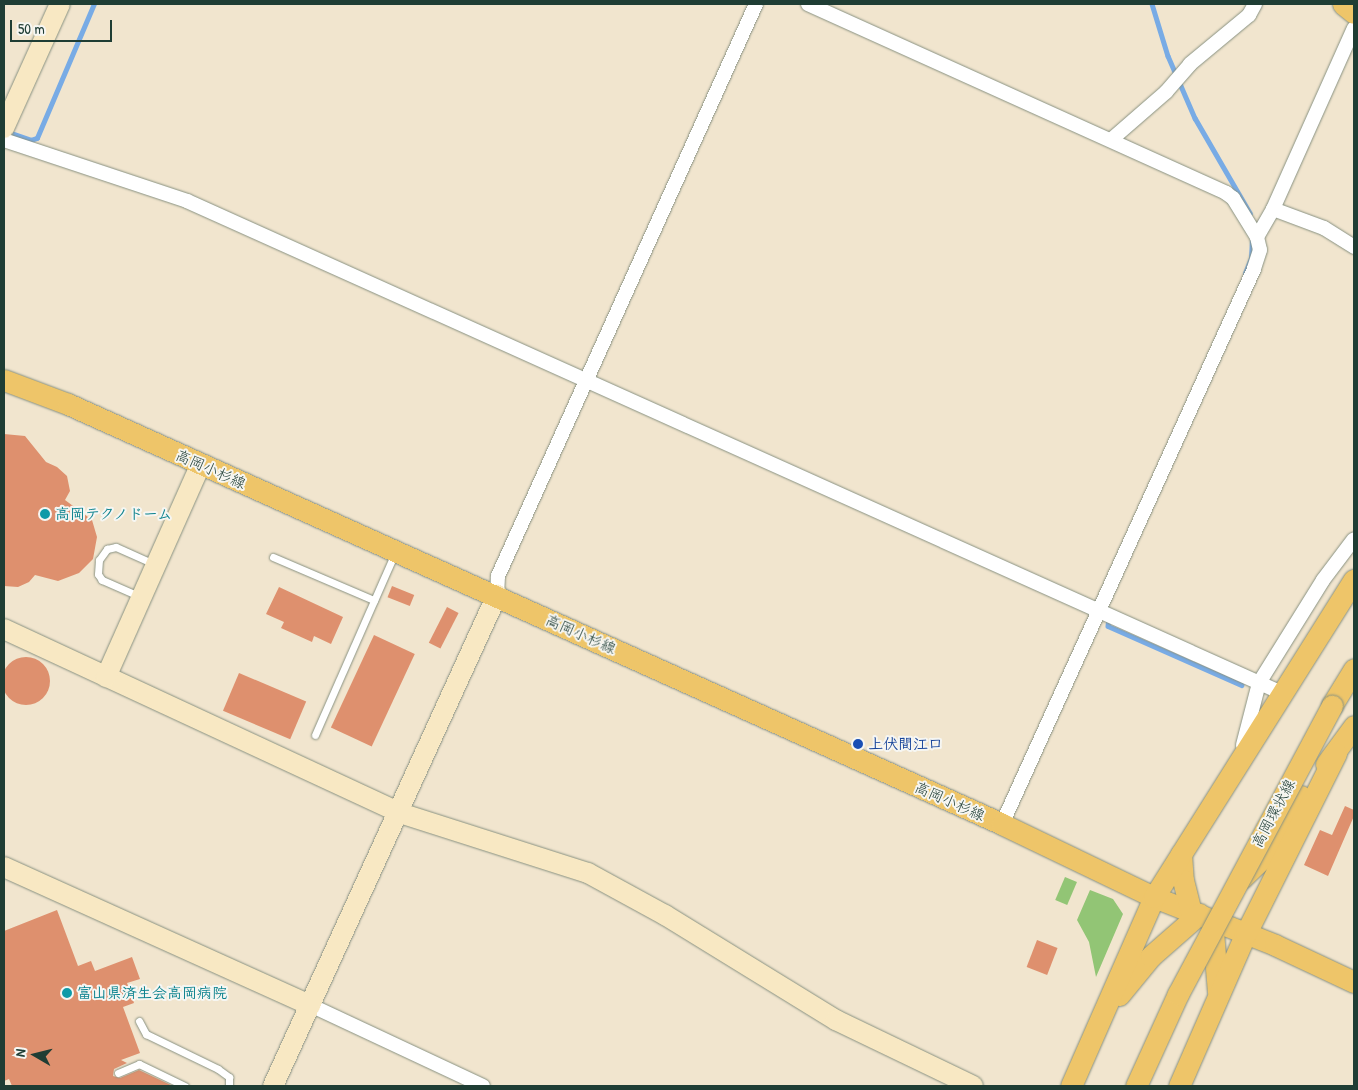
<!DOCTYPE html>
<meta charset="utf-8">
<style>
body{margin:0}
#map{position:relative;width:1358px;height:1090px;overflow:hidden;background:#f1e5ce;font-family:"Patrick Hand","Klee One",sans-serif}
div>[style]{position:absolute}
.green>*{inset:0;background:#92c575;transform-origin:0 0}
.stream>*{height:4.5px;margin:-2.25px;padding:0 2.25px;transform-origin:2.25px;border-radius:2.25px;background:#78abe5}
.building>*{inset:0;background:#de906e;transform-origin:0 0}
.round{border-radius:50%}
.roads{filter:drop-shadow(0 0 1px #889181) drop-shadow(0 0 1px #889181)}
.lane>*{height:7px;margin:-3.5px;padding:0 3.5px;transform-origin:3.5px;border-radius:3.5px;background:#fff}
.street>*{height:14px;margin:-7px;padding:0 7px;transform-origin:7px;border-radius:7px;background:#fff}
.secondary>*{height:20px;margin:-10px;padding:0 10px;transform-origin:10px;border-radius:10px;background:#f8e8c3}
.primary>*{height:21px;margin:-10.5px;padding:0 10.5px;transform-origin:10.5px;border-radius:10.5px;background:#eec569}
.bridges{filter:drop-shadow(0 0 1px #889181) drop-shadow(0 0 1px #889181)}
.primary-bridge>*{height:21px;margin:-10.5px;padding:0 10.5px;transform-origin:10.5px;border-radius:10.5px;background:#eec569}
.dots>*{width:14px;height:14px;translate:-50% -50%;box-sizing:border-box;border:2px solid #f6f6f2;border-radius:50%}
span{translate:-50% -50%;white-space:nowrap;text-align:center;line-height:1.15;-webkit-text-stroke:4px #f6f6f2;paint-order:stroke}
.street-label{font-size:15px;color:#1f3d34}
.culture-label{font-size:15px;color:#0d838f;font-weight:700}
.left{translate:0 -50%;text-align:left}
.transit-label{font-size:15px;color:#164399;font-weight:700}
.frame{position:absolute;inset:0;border:5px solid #1f3d34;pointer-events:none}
.north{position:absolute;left:10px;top:1030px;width:50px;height:50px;-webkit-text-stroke:4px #f6f6f2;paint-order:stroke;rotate:278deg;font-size:14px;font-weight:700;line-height:20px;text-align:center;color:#1f3d34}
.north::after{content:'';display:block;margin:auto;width:18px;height:22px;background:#1f3d34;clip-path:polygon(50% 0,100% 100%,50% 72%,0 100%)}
.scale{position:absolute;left:10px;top:20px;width:102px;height:22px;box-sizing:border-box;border:2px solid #1f3d34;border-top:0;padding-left:6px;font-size:15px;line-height:18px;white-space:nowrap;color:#1f3d34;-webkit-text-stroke:4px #f6f6f2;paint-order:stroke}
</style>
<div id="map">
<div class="green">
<i style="left:1065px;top:877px;width:13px;height:25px;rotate:23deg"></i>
<i style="clip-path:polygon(1090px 890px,1113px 899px,1123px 914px,1096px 977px,1089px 942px,1077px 920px)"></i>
</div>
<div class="stream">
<i style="left:1152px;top:4px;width:54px;rotate:72.9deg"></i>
<i style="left:1168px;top:56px;width:68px;rotate:66.5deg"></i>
<i style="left:1195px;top:118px;width:110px;rotate:59.9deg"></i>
<i style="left:8px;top:132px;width:24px;rotate:19deg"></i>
<i style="left:31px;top:140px;width:6px;rotate:-18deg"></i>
<i style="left:37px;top:138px;width:146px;rotate:-67deg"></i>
<i style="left:1245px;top:273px;width:16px;rotate:-68deg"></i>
<i style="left:1251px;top:258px;width:18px;rotate:-87deg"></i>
<i style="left:1109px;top:618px;width:8px;rotate:97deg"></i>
<i style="left:1108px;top:626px;width:146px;rotate:23.8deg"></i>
</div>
<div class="building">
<i style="clip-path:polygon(4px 434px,25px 436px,46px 462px,57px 467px,67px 476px,70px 491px,65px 500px,92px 520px,97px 537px,93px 559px,79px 573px,58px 581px,35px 575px,29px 582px,18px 587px,4px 586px)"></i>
<i style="left:392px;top:586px;width:24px;height:12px;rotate:22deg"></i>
<i style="clip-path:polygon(279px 587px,343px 617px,331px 644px,314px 636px,312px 642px,281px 628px,284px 622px,266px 614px)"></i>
<i style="left:447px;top:607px;width:13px;height:40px;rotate:27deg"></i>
<i style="left:374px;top:635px;width:45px;height:102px;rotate:25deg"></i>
<i class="round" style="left:2px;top:657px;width:48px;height:48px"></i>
<i style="left:239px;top:673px;width:73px;height:41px;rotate:23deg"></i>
<i style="clip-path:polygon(1345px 806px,1354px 810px,1354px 816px,1328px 876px,1304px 865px,1320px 830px,1332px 835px)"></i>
<i style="clip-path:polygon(57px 910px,78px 966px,91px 961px,95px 971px,132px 957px,140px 979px,127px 983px,134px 1003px,123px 1007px,140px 1053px,121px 1060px,127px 1063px,114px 1069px,113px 1076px,120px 1078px,139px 1070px,173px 1086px,12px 1086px,9px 1079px,4px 1081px,4px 931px)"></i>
<i style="left:1037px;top:940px;width:22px;height:29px;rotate:21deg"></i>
</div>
<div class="roads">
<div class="lane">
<i style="left:273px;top:557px;width:110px;rotate:23.1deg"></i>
<i style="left:141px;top:597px;width:43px;rotate:-156.4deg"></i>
<i style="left:102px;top:580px;width:7px;rotate:-124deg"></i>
<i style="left:98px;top:574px;width:14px;rotate:-86deg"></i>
<i style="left:99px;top:560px;width:14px;rotate:-54deg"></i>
<i style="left:107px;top:549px;width:9px;rotate:-13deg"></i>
<i style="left:116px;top:547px;width:42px;rotate:24.1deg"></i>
<i style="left:315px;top:735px;width:199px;rotate:-66.3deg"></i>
<i style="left:139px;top:1021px;width:15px;rotate:62deg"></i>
<i style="left:146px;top:1034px;width:80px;rotate:25.9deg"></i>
<i style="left:218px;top:1069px;width:14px;rotate:36deg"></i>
<i style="left:229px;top:1077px;width:9px;rotate:90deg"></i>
<i style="left:118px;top:1073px;width:23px;rotate:-23deg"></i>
<i style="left:139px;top:1064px;width:51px;rotate:25.6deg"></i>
</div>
<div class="street">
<i style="left:808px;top:4px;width:459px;rotate:24.3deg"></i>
<i style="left:1226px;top:193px;width:9px;rotate:36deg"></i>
<i style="left:1233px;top:198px;width:46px;rotate:58.4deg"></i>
<i style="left:1257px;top:237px;width:13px;rotate:77deg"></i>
<i style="left:1260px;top:250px;width:20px;rotate:108deg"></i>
<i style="left:1254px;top:269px;width:610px;rotate:114.42deg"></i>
<i style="left:1112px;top:139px;width:72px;rotate:-41deg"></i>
<i style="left:1166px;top:92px;width:37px;rotate:-49deg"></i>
<i style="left:1190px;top:64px;width:77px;rotate:-39.7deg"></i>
<i style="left:1249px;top:15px;width:13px;rotate:-61deg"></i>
<i style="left:4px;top:140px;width:193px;rotate:18.4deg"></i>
<i style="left:187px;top:201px;width:1200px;rotate:24.2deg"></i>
<i style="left:1273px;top:209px;width:54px;rotate:20.4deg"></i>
<i style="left:1324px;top:228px;width:36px;rotate:32deg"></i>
<i style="left:1257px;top:237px;width:32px;rotate:-60deg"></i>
<i style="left:1273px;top:209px;width:198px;rotate:-65.9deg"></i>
<i style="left:497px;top:595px;width:19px;rotate:-87deg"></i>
<i style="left:498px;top:576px;width:627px;rotate:-65.72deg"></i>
<i style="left:1243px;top:745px;width:64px;rotate:-75.5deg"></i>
<i style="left:1259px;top:683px;width:121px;rotate:-58.1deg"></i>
<i style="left:1323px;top:580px;width:51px;rotate:-52.9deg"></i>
<i style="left:310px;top:1005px;width:191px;rotate:25.1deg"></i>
</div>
<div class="secondary">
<i style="left:4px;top:128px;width:136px;rotate:-65.7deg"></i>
<i style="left:4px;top:629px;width:437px;rotate:24.9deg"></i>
<i style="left:400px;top:813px;width:197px;rotate:17.7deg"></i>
<i style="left:588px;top:873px;width:88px;rotate:28.6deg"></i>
<i style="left:665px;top:915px;width:201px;rotate:31.6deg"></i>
<i style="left:836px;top:1020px;width:152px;rotate:25.7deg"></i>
<i style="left:106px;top:677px;width:233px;rotate:-66deg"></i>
<i style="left:4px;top:867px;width:336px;rotate:24.3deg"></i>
<i style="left:273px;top:1086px;width:540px;rotate:-65.48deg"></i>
</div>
<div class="primary">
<i style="left:1343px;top:4px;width:14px;rotate:39deg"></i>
<i style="left:4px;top:380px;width:68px;rotate:20.6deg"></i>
<i style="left:68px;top:404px;width:1024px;rotate:24.21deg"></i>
<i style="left:1002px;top:824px;width:169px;rotate:25.7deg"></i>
<i style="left:1154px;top:897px;width:130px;rotate:21.6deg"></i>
<i style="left:1275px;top:945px;width:87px;rotate:25.1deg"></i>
<i style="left:1332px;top:705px;width:42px;rotate:-58.6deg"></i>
<i style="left:1326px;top:764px;width:47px;rotate:-53.6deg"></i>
<i style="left:1181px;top:854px;width:26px;rotate:86deg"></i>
<i style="left:1183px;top:880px;width:32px;rotate:76deg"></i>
<i style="left:1242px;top:878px;width:28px;rotate:-44deg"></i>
<i style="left:1262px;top:859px;width:74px;rotate:-58.2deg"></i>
<i style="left:1212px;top:920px;width:72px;rotate:85.2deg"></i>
<i style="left:1119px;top:995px;width:50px;rotate:-50.6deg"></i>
<i style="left:1151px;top:956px;width:64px;rotate:-41.2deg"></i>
<i style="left:1071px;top:1086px;width:206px;rotate:-66.3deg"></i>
<i style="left:1154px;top:897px;width:375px;rotate:-57.8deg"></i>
<i style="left:1179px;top:1086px;width:167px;rotate:-66.4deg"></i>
<i style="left:1246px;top:933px;width:201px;rotate:-63.4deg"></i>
</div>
</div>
<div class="bridges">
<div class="primary-bridge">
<i style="left:1136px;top:1086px;width:101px;rotate:-65.5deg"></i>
<i style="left:1178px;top:994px;width:327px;rotate:-61.9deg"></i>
</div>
</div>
<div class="dots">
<i style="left:45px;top:514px;background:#0f9aa8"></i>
<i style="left:858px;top:744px;background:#1a4fb4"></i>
<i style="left:67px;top:993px;background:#0f9aa8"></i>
</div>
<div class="street-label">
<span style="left:211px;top:469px;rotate:24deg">高岡小杉線</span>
<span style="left:581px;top:634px;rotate:24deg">高岡小杉線</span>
<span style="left:950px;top:801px;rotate:24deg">高岡小杉線</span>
<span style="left:1273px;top:813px;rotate:-62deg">高岡環状線</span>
</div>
<div class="culture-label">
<span class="left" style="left:55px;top:514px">高岡テクノドーム</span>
<span class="left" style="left:77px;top:993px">富山県済生会高岡病院</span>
</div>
<div class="transit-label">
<span class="left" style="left:868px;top:744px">上伏間江口</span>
</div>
<div class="frame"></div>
<div class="north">N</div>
<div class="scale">50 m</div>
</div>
